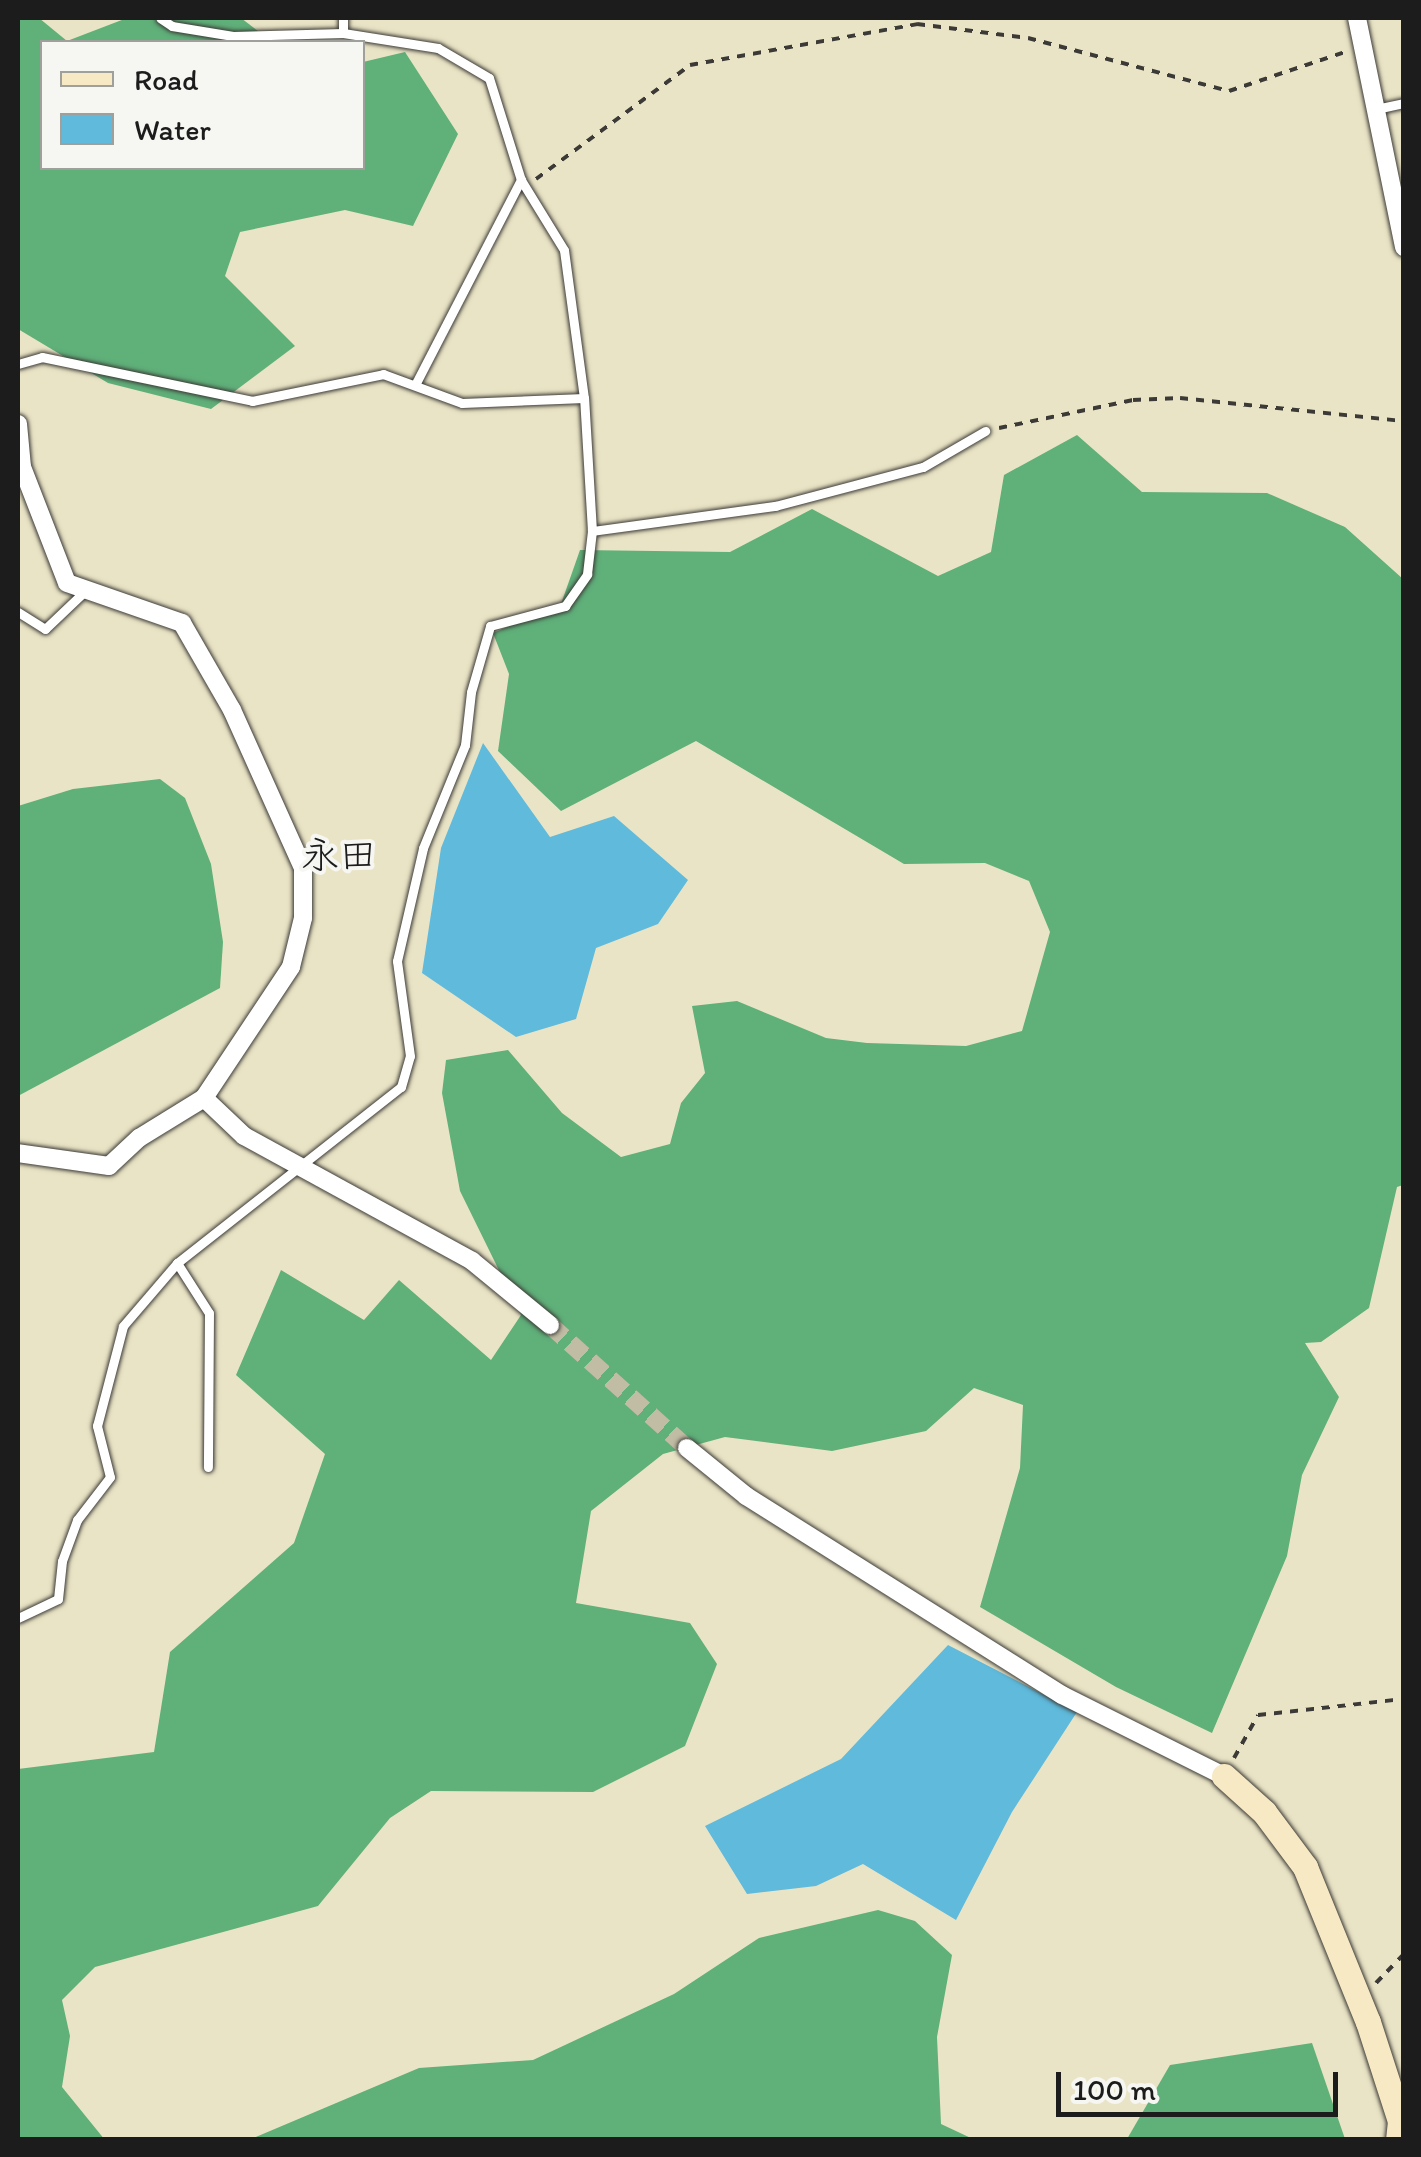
<!DOCTYPE html>
<meta charset="utf-8">
<style>
body{margin:0}
#map{position:relative;width:1421px;height:2157px;overflow:hidden;background:#eae4c6;font-family:Itim,"Klee One",sans-serif}
div>[style]{position:absolute}
.forest>*{inset:0;background:#60b07a}
.water>*{inset:0;background:#5fbadc}
.street-tunnel>*{height:18px;margin-top:-9px;transform-origin:0;background:repeating-linear-gradient(90deg,#c1bca4 0 18px,transparent 0 27px)}
.path>*{height:4px;margin-top:-2px;transform-origin:0;background:repeating-linear-gradient(90deg,#3b3a36 0 8px,transparent 0 16px)}
.roads{filter:drop-shadow(0 0 2px #3b3a36) drop-shadow(0 0 2px #3b3a36)}
.lane>*{height:9px;margin:-4.5px;padding:0 4.5px;transform-origin:4.5px;border-radius:4.5px;background:#fff}
.street>*{height:18px;margin:-9px;padding:0 9px;transform-origin:9px;border-radius:9px;background:#fff}
.secondary>*{height:25px;margin:-12.5px;padding:0 12.5px;transform-origin:12.5px;border-radius:12.5px;background:#f7e9c3}
span{translate:-50% -50%;white-space:nowrap;text-align:center;line-height:1.15;-webkit-text-stroke:8px #f6f6f2;paint-order:stroke}
.quarter-label{font-size:38px;color:#1c1c1c}
.frame{position:absolute;inset:0;border:20px solid #1c1c1c;pointer-events:none}
.legend{position:absolute;left:40px;top:40px;width:325px;height:130px;box-sizing:border-box;background:#f6f6f2;border:2px solid #9f9f9c;margin:0;padding:12px 18px;list-style:none;font-size:30px;color:#1c1c1c}
.legend li{display:flex;align-items:center;gap:20px;height:50px}
.legend b{width:50px;border:2px solid #9f9f9c}
.scale{position:absolute;left:1056px;top:2072px;width:282px;height:45px;box-sizing:border-box;border:5px solid #1c1c1c;border-top:0;padding-left:12px;font-size:30px;line-height:35px;white-space:nowrap;color:#1c1c1c;-webkit-text-stroke:8px #f6f6f2;paint-order:stroke}
</style>
<div id="map">
<div class="forest">
<i style="clip-path:polygon(18px 18px,39px 18px,67px 41px,127px 18px,241px 18px,272px 42px,42px 42px,42px 168px,362px 168px,363px 62px,405px 52px,458px 134px,413px 226px,345px 210px,240px 232px,225px 276px,295px 346px,211px 409px,108px 383px,18px 329px)"></i>
<i style="clip-path:polygon(1077px 435px,1142px 492px,1267px 493px,1345px 527px,1403px 579px,1403px 1185px,1397px 1187px,1369px 1308px,1321px 1342px,1305px 1343px,1339px 1397px,1302px 1475px,1287px 1556px,1212px 1733px,1116px 1687px,980px 1607px,1020px 1468px,1023px 1405px,974px 1388px,926px 1431px,832px 1451px,725px 1437px,663px 1454px,591px 1511px,576px 1603px,690px 1623px,717px 1664px,685px 1746px,593px 1792px,431px 1791px,390px 1818px,318px 1906px,95px 1967px,62px 2000px,70px 2036px,62px 2087px,105px 2140px,18px 2139px,18px 1769px,154px 1752px,170px 1652px,294px 1543px,325px 1454px,236px 1375px,281px 1270px,364px 1320px,399px 1280px,491px 1360px,521px 1315px,460px 1191px,442px 1093px,446px 1060px,508px 1050px,562px 1113px,621px 1157px,670px 1144px,681px 1103px,705px 1073px,692px 1006px,737px 1001px,826px 1038px,867px 1043px,966px 1046px,1022px 1031px,1050px 932px,1029px 881px,985px 863px,904px 864px,696px 741px,561px 811px,498px 751px,509px 674px,493px 633px,561px 604px,580px 550px,730px 552px,812px 509px,938px 576px,991px 552px,1004px 475px)"></i>
<i style="clip-path:polygon(160px 779px,185px 798px,211px 864px,223px 942px,220px 988px,18px 1096px,18px 806px,73px 789px)"></i>
<i style="clip-path:polygon(878px 1910px,915px 1921px,952px 1955px,937px 2037px,941px 2124px,973px 2139px,251px 2139px,419px 2068px,533px 2060px,674px 1994px,759px 1938px)"></i>
<i style="clip-path:polygon(1312px 2043px,1345px 2139px,1127px 2139px,1170px 2065px)"></i>
</div>
<div class="water">
<i style="clip-path:polygon(483px 743px,550px 837px,614px 816px,688px 880px,658px 924px,596px 948px,576px 1019px,516px 1037px,422px 973px,441px 848px)"></i>
<i style="clip-path:polygon(948px 1645px,1077px 1712px,1012px 1812px,956px 1920px,863px 1864px,816px 1886px,747px 1894px,705px 1826px,841px 1759px)"></i>
</div>
<div class="street-tunnel">
<i style="left:550px;top:1325px;width:184px;rotate:41.9deg"></i>
</div>
<div class="path">
<i style="left:536px;top:179px;width:192px;rotate:-36.5deg"></i>
<i style="left:690px;top:65px;width:231px;rotate:-10.2deg"></i>
<i style="left:917px;top:24px;width:112px;rotate:7.2deg"></i>
<i style="left:1028px;top:38px;width:208px;rotate:14.8deg"></i>
<i style="left:1229px;top:91px;width:122px;rotate:-18.6deg"></i>
<i style="left:999px;top:428px;width:137px;rotate:-11.8deg"></i>
<i style="left:1133px;top:400px;width:47px;rotate:-2.4deg"></i>
<i style="left:1180px;top:398px;width:225px;rotate:5.9deg"></i>
<i style="left:1234px;top:1758px;width:49px;rotate:-60.8deg"></i>
<i style="left:1258px;top:1715px;width:147px;rotate:-6.3deg"></i>
<i style="left:1376px;top:1983px;width:40px;rotate:-46deg"></i>
</div>
<div class="roads">
<div class="lane">
<i style="left:343px;top:33px;width:15px;rotate:-90deg"></i>
<i style="left:1376px;top:109px;width:29px;rotate:-12deg"></i>
<i style="left:18px;top:364px;width:25px;rotate:-16deg"></i>
<i style="left:42px;top:357px;width:215px;rotate:11.8deg"></i>
<i style="left:252px;top:401px;width:134px;rotate:-11.6deg"></i>
<i style="left:383px;top:374px;width:84px;rotate:20.2deg"></i>
<i style="left:462px;top:403px;width:122px;rotate:-2.3deg"></i>
<i style="left:416px;top:383px;width:229px;rotate:-62.7deg"></i>
<i style="left:592px;top:531px;width:185px;rotate:-7.8deg"></i>
<i style="left:775px;top:506px;width:153px;rotate:-14.8deg"></i>
<i style="left:923px;top:467px;width:72px;rotate:-30.1deg"></i>
<i style="left:18px;top:612px;width:32px;rotate:32deg"></i>
<i style="left:45px;top:629px;width:54px;rotate:-43.5deg"></i>
<i style="left:177px;top:1263px;width:59px;rotate:57.4deg"></i>
<i style="left:209px;top:1313px;width:154px;rotate:90.4deg"></i>
<i style="left:18px;top:1618px;width:44px;rotate:-25.4deg"></i>
<i style="left:58px;top:1599px;width:38px;rotate:-84deg"></i>
<i style="left:62px;top:1561px;width:44px;rotate:-69.9deg"></i>
<i style="left:77px;top:1520px;width:54px;rotate:-52.5deg"></i>
<i style="left:110px;top:1477px;width:53px;rotate:-104.3deg"></i>
<i style="left:97px;top:1426px;width:103px;rotate:-75.4deg"></i>
<i style="left:123px;top:1326px;width:83px;rotate:-49.4deg"></i>
<i style="left:177px;top:1263px;width:285px;rotate:-38.2deg"></i>
<i style="left:401px;top:1087px;width:32px;rotate:-74deg"></i>
<i style="left:410px;top:1056px;width:96px;rotate:-97.8deg"></i>
<i style="left:397px;top:961px;width:116px;rotate:-77deg"></i>
<i style="left:423px;top:848px;width:111px;rotate:-67.8deg"></i>
<i style="left:465px;top:745px;width:53px;rotate:-83.5deg"></i>
<i style="left:471px;top:692px;width:69px;rotate:-73.9deg"></i>
<i style="left:490px;top:626px;width:78px;rotate:-14.9deg"></i>
<i style="left:565px;top:606px;width:39px;rotate:-55deg"></i>
<i style="left:587px;top:574px;width:43px;rotate:-83.4deg"></i>
<i style="left:592px;top:531px;width:133px;rotate:-93.4deg"></i>
<i style="left:584px;top:398px;width:149px;rotate:-97.7deg"></i>
<i style="left:564px;top:250px;width:82px;rotate:-121.6deg"></i>
<i style="left:521px;top:180px;width:107px;rotate:-107.4deg"></i>
<i style="left:489px;top:78px;width:59px;rotate:-149.5deg"></i>
<i style="left:438px;top:48px;width:96px;rotate:-171deg"></i>
<i style="left:343px;top:33px;width:110px;rotate:178.4deg"></i>
<i style="left:233px;top:36px;width:62px;rotate:-170.7deg"></i>
<i style="left:172px;top:26px;width:14px;rotate:-146deg"></i>
</div>
<div class="street">
<i style="left:1357px;top:18px;width:234px;rotate:78.4deg"></i>
<i style="left:18px;top:424px;width:43px;rotate:84.7deg"></i>
<i style="left:22px;top:467px;width:124px;rotate:68.8deg"></i>
<i style="left:67px;top:583px;width:122px;rotate:19.2deg"></i>
<i style="left:182px;top:623px;width:100px;rotate:60.1deg"></i>
<i style="left:232px;top:710px;width:173px;rotate:65.8deg"></i>
<i style="left:303px;top:868px;width:50px;rotate:90deg"></i>
<i style="left:303px;top:918px;width:50px;rotate:103.8deg"></i>
<i style="left:291px;top:967px;width:157px;rotate:123.6deg"></i>
<i style="left:204px;top:1098px;width:76px;rotate:148.4deg"></i>
<i style="left:139px;top:1138px;width:41px;rotate:137deg"></i>
<i style="left:109px;top:1166px;width:92px;rotate:-171.9deg"></i>
<i style="left:204px;top:1098px;width:55px;rotate:43.5deg"></i>
<i style="left:244px;top:1136px;width:260px;rotate:28.7deg"></i>
<i style="left:472px;top:1261px;width:101px;rotate:39.4deg"></i>
<i style="left:687px;top:1448px;width:76px;rotate:39.1deg"></i>
<i style="left:746px;top:1496px;width:373px;rotate:32.2deg"></i>
<i style="left:1062px;top:1695px;width:181px;rotate:26.6deg"></i>
</div>
<div class="secondary">
<i style="left:1224px;top:1776px;width:54px;rotate:42deg"></i>
<i style="left:1264px;top:1812px;width:69px;rotate:53.3deg"></i>
<i style="left:1305px;top:1867px;width:167px;rotate:67.9deg"></i>
<i style="left:1368px;top:2022px;width:104px;rotate:72.1deg"></i>
<i style="left:1400px;top:2121px;width:19px;rotate:96deg"></i>
</div>
</div>
<div class="quarter-label">
<span style="left:339px;top:856px">永田</span>
</div>
<div class="frame"></div>
<ul class="legend">
<li><b style="height:12px;background:#f7e9c3"></b>Road</li>
<li><b style="height:28px;background:#5fbadc"></b>Water</li>
</ul>
<div class="scale">100 m</div>
</div>
